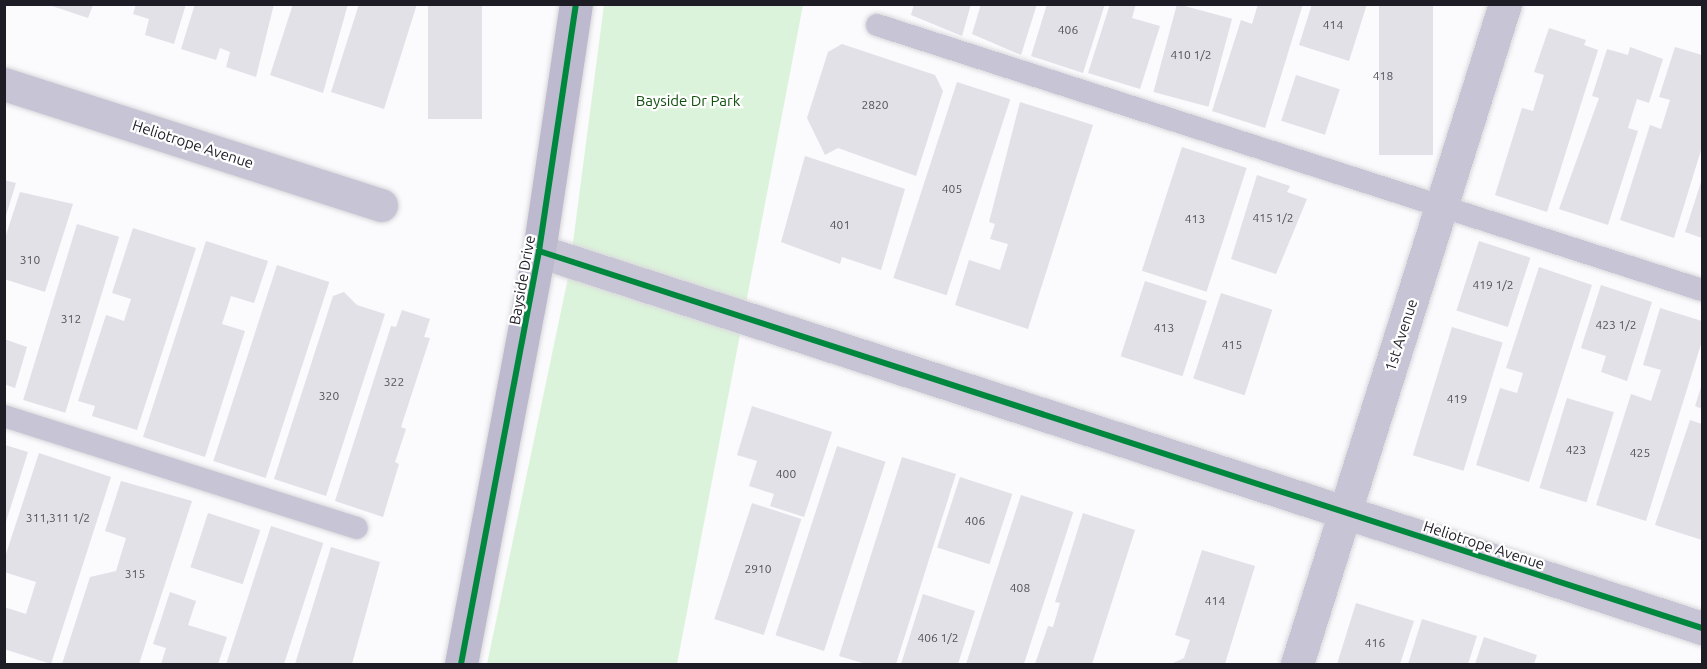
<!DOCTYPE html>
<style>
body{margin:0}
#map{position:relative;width:1707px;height:669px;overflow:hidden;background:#fbfafd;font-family:Ubuntu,sans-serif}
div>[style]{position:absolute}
.green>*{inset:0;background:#dcf3db}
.building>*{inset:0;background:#e2e1e7;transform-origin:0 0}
.roads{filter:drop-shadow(0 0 2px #d8d7da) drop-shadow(0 0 2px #d8d7da)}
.service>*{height:22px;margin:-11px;padding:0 11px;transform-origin:11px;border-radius:11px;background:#c7c4d6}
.minor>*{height:33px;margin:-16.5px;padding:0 16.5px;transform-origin:16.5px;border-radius:16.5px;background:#c7c4d6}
.secondary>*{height:33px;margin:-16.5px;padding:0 16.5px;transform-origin:16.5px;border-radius:16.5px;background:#bdb9ce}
.cycleway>*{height:6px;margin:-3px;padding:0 3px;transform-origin:3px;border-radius:3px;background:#00873e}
span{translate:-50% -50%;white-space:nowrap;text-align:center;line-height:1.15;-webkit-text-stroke:4.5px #fff;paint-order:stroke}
.number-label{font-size:12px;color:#525159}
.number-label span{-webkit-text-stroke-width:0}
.park-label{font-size:15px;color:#10510e}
.street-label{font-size:15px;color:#1e1d26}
.frame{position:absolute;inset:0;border:6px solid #1e1d26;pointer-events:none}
</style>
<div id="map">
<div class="green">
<i style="clip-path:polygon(604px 5px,803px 5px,677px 664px,487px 664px,569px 273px)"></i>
</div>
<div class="building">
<i style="clip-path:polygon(136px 4px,186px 4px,174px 44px,145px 35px,149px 19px,133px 14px)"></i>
<i style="clip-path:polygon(195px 4px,274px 4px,256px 77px,226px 67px,230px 52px,220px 48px,216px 60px,181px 49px)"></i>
<i style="clip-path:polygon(293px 4px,348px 4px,323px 93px,270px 75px)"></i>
<i style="clip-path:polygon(359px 4px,417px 4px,384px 109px,331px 92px)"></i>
<i style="left:428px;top:4px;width:54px;height:115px"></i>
<i style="clip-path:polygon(914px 4px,971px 4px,962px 36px,911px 15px)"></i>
<i style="clip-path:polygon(981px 4px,1037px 4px,1021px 55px,972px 34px)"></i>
<i style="clip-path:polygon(1047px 4px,1105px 4px,1083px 73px,1031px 56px)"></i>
<i style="clip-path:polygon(1110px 4px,1136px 4px,1132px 18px,1160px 26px,1140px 89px,1088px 73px)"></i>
<i style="left:1177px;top:4px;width:57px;height:91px;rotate:15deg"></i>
<i style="clip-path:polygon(1258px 4px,1303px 4px,1265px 128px,1212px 111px,1241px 20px,1252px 24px)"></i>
<i style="clip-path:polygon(1312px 4px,1367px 4px,1349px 61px,1299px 45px)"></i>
<i style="left:1379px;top:4px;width:54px;height:151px"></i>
<i style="clip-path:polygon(49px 5px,93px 5px,88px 18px)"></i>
<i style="clip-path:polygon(1549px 28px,1586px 40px,1584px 45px,1598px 50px,1547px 212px,1495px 195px,1522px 108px,1533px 111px,1544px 75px,1534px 72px)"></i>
<i style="clip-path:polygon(842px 44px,935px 75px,943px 91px,916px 176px,838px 148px,825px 155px,807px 118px,828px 52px)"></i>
<i style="clip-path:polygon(1630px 47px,1663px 59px,1649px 103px,1637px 99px,1628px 128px,1638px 131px,1608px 225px,1559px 209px,1599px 98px,1592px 96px,1607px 49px,1628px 55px)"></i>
<i style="clip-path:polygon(1675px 47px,1702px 55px,1702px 147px,1674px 238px,1620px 220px,1650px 125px,1661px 129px,1670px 100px,1659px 97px)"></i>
<i style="left:1296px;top:75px;width:46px;height:48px;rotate:18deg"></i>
<i style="left:957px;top:82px;width:56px;height:206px;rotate:18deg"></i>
<i style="clip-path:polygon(1020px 102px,1093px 125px,1028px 329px,955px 305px,969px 260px,1000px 270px,1008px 244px,990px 239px,995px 224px,989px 222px)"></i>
<i style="left:1182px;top:147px;width:68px;height:130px;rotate:18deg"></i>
<i style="clip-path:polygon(805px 156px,905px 189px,881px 270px,842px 257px,840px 264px,781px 242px)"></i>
<i style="clip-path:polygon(1257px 175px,1290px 186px,1287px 192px,1307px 199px,1276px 274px,1231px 259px)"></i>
<i style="clip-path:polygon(1702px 179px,1702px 238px,1685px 232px)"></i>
<i style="clip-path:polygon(4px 180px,16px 183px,5px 219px,4px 219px)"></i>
<i style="clip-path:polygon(20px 192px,73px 204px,45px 292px,4px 279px,4px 241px)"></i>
<i style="left:77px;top:224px;width:44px;height:184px;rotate:17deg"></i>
<i style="clip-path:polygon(133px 228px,196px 248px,137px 430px,92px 416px,95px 406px,78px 401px,106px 315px,124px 321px,131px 299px,112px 293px)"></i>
<i style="clip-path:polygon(206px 241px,268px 261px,254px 303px,231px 296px,222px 324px,245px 331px,205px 457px,143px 437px)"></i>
<i style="left:1479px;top:241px;width:54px;height:73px;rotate:18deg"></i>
<i style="left:277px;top:265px;width:55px;height:206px;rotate:18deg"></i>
<i style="clip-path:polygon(1539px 267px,1592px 285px,1529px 482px,1476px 465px,1500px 388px,1517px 393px,1523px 373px,1506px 368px)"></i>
<i style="left:1145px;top:281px;width:65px;height:79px;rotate:18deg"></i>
<i style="clip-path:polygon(1601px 285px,1652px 302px,1627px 381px,1601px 372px,1606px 356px,1581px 348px)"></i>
<i style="clip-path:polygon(344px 292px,357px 305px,385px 314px,326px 496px,274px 479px,333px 296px)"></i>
<i style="left:1221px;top:293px;width:54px;height:90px;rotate:18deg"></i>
<i style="clip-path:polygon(1660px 308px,1702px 321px,1702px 341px,1646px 521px,1596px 505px,1631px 394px,1651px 401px,1661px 370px,1643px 365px)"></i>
<i style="clip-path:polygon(402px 310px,430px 319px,424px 337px,430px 338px,401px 427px,406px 429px,395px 462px,399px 464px,383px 517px,335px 501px,391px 326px,396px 327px)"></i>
<i style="left:1452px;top:327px;width:53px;height:134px;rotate:17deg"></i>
<i style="clip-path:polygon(4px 339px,27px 347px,15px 388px,4px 384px)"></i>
<i style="clip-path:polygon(1702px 384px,1702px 409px,1695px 406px)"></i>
<i style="left:1567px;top:398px;width:49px;height:94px;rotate:17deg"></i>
<i style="clip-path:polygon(752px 406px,832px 432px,804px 517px,770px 506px,774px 494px,749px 486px,757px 461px,737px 455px)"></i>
<i style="clip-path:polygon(1690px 420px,1702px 424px,1702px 540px,1655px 525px)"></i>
<i style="clip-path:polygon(5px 445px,28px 452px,5px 525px)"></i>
<i style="left:837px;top:446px;width:51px;height:199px;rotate:18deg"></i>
<i style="clip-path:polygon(39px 453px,111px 477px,51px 664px,4px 649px,4px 607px,26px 614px,36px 582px,4px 572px,4px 560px)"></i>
<i style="clip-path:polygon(902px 457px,956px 474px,896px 664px,866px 664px,839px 656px)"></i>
<i style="left:960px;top:477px;width:55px;height:74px;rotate:18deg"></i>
<i style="clip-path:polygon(121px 481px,192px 501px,139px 664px,62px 664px,90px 577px,116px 571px,126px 538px,105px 531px)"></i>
<i style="left:1021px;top:495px;width:55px;height:177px;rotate:18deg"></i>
<i style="left:752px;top:503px;width:52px;height:122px;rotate:18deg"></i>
<i style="left:208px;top:513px;width:55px;height:57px;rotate:18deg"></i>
<i style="clip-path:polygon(1083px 513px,1135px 530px,1092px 664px,1035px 664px,1048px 626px,1053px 627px,1060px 603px,1055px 602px)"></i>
<i style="left:271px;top:526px;width:55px;height:145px;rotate:18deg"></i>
<i style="clip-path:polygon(331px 547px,380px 562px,352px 664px,295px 664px)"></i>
<i style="clip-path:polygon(1202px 550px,1255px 566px,1225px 664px,1171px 664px,1184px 658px,1190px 640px,1175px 635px)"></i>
<i style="clip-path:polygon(170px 592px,196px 601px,188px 625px,227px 637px,218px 664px,161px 664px,166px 648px,153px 644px)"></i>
<i style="clip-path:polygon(923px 594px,975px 611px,958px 664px,901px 664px)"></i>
<i style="clip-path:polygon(1356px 603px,1414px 621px,1400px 664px,1337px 664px)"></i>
<i style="clip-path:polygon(1422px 619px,1477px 636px,1468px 664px,1408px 664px)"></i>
<i style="clip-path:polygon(1484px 637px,1537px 655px,1534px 664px,1475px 664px)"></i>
</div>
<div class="roads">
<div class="service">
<i style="left:877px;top:25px;width:867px;rotate:17.81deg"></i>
<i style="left:4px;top:416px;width:370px;rotate:17.6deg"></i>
</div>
<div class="minor">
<i style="left:4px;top:84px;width:396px;rotate:17.8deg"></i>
<i style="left:539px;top:251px;width:1223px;rotate:17.96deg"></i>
<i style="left:1297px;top:664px;width:692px;rotate:-72.51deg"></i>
</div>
<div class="secondary">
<i style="left:461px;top:664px;width:420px;rotate:-79.3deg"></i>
<i style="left:539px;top:251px;width:250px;rotate:-81.5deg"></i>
</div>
</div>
<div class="cycleway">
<i style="left:539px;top:251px;width:1223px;rotate:17.96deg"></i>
<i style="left:461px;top:664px;width:420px;rotate:-79.3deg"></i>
<i style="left:539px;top:251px;width:250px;rotate:-81.5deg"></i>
</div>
<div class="number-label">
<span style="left:1333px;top:25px">414</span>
<span style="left:1068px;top:30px">406</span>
<span style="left:1191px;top:55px">410 1/2</span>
<span style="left:1383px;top:76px">418</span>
<span style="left:875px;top:105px">2820</span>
<span style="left:952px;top:189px">405</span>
<span style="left:1273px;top:218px">415 1/2</span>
<span style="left:1195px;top:219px">413</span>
<span style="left:840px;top:225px">401</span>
<span style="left:30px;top:260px">310</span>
<span style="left:1493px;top:285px">419 1/2</span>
<span style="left:71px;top:319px">312</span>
<span style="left:1616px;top:325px">423 1/2</span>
<span style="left:1164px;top:328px">413</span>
<span style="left:1232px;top:345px">415</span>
<span style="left:394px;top:382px">322</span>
<span style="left:329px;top:396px">320</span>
<span style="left:1457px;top:399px">419</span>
<span style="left:1576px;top:450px">423</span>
<span style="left:1640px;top:453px">425</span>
<span style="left:786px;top:474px">400</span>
<span style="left:58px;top:518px">311,311 1/2</span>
<span style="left:975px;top:521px">406</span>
<span style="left:758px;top:569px">2910</span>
<span style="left:135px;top:574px">315</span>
<span style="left:1020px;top:588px">408</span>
<span style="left:1215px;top:601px">414</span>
<span style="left:938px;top:638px">406 1/2</span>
<span style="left:1375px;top:643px">416</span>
</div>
<div class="park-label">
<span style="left:688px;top:101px">Bayside Dr Park</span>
</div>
<div class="street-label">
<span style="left:193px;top:144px;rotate:18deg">Heliotrope Avenue</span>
<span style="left:522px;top:280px;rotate:-80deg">Bayside Drive</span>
<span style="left:1401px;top:335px;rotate:-72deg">1st Avenue</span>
<span style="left:1484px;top:545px;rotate:18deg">Heliotrope Avenue</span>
</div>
<div class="frame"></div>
</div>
